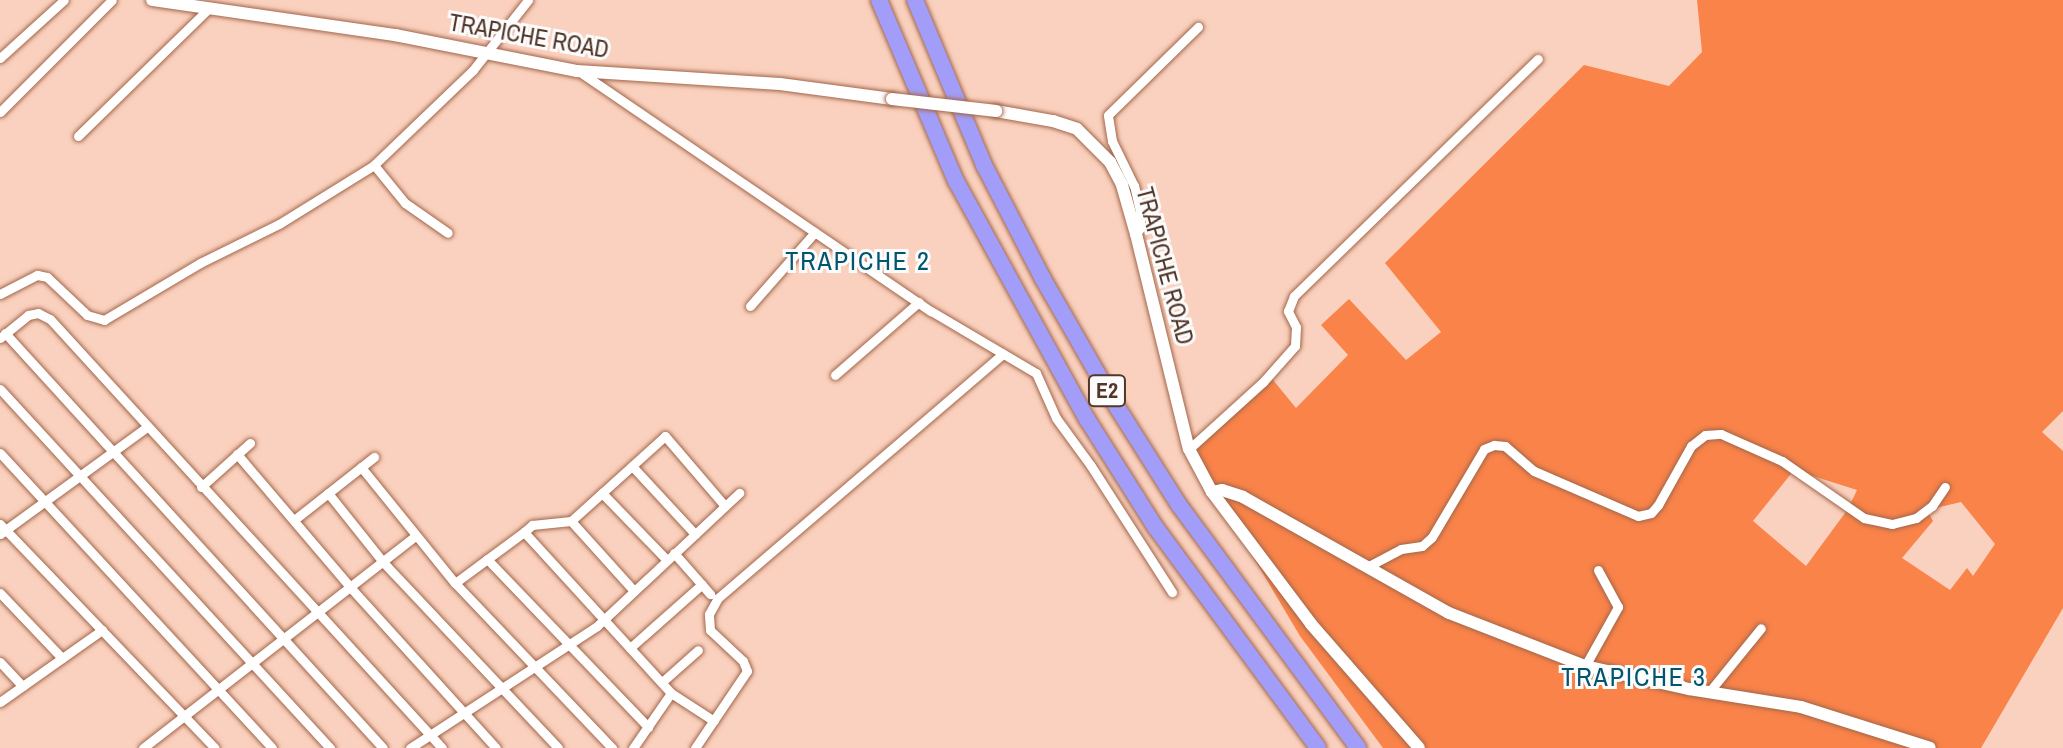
<!DOCTYPE html>
<style>
body{margin:0}
#map{position:relative;width:2063px;height:748px;overflow:hidden;background:#fad1be;font-family:"Archivo Narrow",sans-serif}
div>[style]{position:absolute}
.forest>*{inset:0;background:#f98349}
.roads{filter:drop-shadow(0 0 2px #a3664a) drop-shadow(0 0 2px #a3664a)}
.street>*{height:9px;margin:-4.5px;padding:0 4.5px;transform-origin:4.5px;border-radius:4.5px;background:#fff}
.secondary>*{height:12px;margin:-6px;padding:0 6px;transform-origin:6px;border-radius:6px;background:#fff}
.highway>*{height:16px;margin:-8px;padding:0 8px;transform-origin:8px;border-radius:8px;background:#a29df8}
.bridges{filter:drop-shadow(0 0 2px #a3664a) drop-shadow(0 0 2px #a3664a)}
.secondary-bridge>*{height:12px;margin:-6px;padding:0 6px;transform-origin:6px;border-radius:6px;background:#fff}
span{translate:-50% -50%;white-space:nowrap;text-align:center;line-height:1.15;-webkit-text-stroke:6px #fcfcfc;paint-order:stroke}
.shield-label span{padding:2px 6px;background:#fcfcfc;border:2px solid;border-radius:6px;-webkit-text-stroke-width:0}
.shield-label{font-size:22px;color:#513629;font-weight:700}
.street-label{font-size:24px;color:#513629}
.neighbourhood-label{font-size:26px;color:#01566f;letter-spacing:2px}
</style>
<div id="map">
<div class="forest">
<i style="clip-path:polygon(evenodd,1697px 0,2063px 0,2063px 411px,2042px 432px,2063px 451px,2063px 608px,1981px 748px,1383px 748px,1300px 636px,1189px 449px,1269px 375px,1296px 408px,1348px 355px,1321px 325px,1349px 299px,1406px 360px,1441px 332px,1385px 263px,1584px 65px,1669px 86px,1702px 52px,1697px 0,1794px 470px,1857px 490px,1848px 509px,1806px 566px,1753px 521px,1794px 470px,1697px 0,1961px 502px,1995px 544px,1973px 576px,1967px 568px,1950px 590px,1902px 558px,1933px 521px,1927px 510px,1961px 502px)"></i>
</div>
<div class="roads">
<div class="street">
<i style="left:0;top:58px;width:86px;rotate:-42.2deg"></i>
<i style="left:580px;top:72px;width:425px;rotate:34.3deg"></i>
<i style="left:931px;top:311px;width:122px;rotate:30.6deg"></i>
<i style="left:1036px;top:373px;width:49px;rotate:66deg"></i>
<i style="left:1056px;top:418px;width:59px;rotate:53.9deg"></i>
<i style="left:1091px;top:466px;width:150px;rotate:57.3deg"></i>
<i style="left:0;top:112px;width:158px;rotate:-45deg"></i>
<i style="left:78px;top:136px;width:182px;rotate:-44.3deg"></i>
<i style="left:374px;top:165px;width:49px;rotate:50.8deg"></i>
<i style="left:405px;top:203px;width:52px;rotate:34.9deg"></i>
<i style="left:1136px;top:234px;width:7px;rotate:-56deg"></i>
<i style="left:1140px;top:228px;width:17px;rotate:-90deg"></i>
<i style="left:1140px;top:211px;width:26px;rotate:-103deg"></i>
<i style="left:1134px;top:186px;width:50px;rotate:-116.1deg"></i>
<i style="left:1112px;top:141px;width:26px;rotate:-99deg"></i>
<i style="left:1108px;top:115px;width:126px;rotate:-44.4deg"></i>
<i style="left:0;top:294px;width:42px;rotate:-27.2deg"></i>
<i style="left:37px;top:275px;width:10px;rotate:11deg"></i>
<i style="left:47px;top:277px;width:55px;rotate:43.5deg"></i>
<i style="left:87px;top:315px;width:18px;rotate:16deg"></i>
<i style="left:104px;top:320px;width:112px;rotate:-30.7deg"></i>
<i style="left:200px;top:263px;width:88px;rotate:-26.3deg"></i>
<i style="left:279px;top:224px;width:112px;rotate:-31.8deg"></i>
<i style="left:374px;top:165px;width:137px;rotate:-43.8deg"></i>
<i style="left:473px;top:70px;width:89px;rotate:-51.8deg"></i>
<i style="left:750px;top:306px;width:98px;rotate:-48.7deg"></i>
<i style="left:5px;top:333px;width:561px;rotate:47.67deg"></i>
<i style="left:0;top:338px;width:36px;rotate:-39deg"></i>
<i style="left:28px;top:315px;width:10px;rotate:-11deg"></i>
<i style="left:38px;top:313px;width:13px;rotate:27deg"></i>
<i style="left:50px;top:319px;width:581px;rotate:47.58deg"></i>
<i style="left:835px;top:375px;width:111px;rotate:-41deg"></i>
<i style="left:0;top:389px;width:488px;rotate:47.4deg"></i>
<i style="left:1189px;top:449px;width:100px;rotate:-42.2deg"></i>
<i style="left:1263px;top:382px;width:48px;rotate:-48.4deg"></i>
<i style="left:1295px;top:346px;width:19px;rotate:-87deg"></i>
<i style="left:1296px;top:327px;width:18px;rotate:-117deg"></i>
<i style="left:1288px;top:311px;width:16px;rotate:-68deg"></i>
<i style="left:1294px;top:296px;width:340px;rotate:-44.2deg"></i>
<i style="left:0;top:453px;width:401px;rotate:47.3deg"></i>
<i style="left:237px;top:454px;width:175px;rotate:49.6deg"></i>
<i style="left:350px;top:587px;width:217px;rotate:47.8deg"></i>
<i style="left:632px;top:466px;width:93px;rotate:47.2deg"></i>
<i style="left:361px;top:467px;width:149px;rotate:51deg"></i>
<i style="left:455px;top:583px;width:86px;rotate:-36.5deg"></i>
<i style="left:524px;top:532px;width:218px;rotate:47.6deg"></i>
<i style="left:671px;top:693px;width:67px;rotate:124.6deg"></i>
<i style="left:201px;top:487px;width:66px;rotate:-41.9deg"></i>
<i style="left:328px;top:493px;width:88px;rotate:51.4deg"></i>
<i style="left:383px;top:562px;width:255px;rotate:46.7deg"></i>
<i style="left:602px;top:493px;width:85px;rotate:-42.1deg"></i>
<i style="left:665px;top:436px;width:92px;rotate:49.4deg"></i>
<i style="left:294px;top:520px;width:102px;rotate:-38.2deg"></i>
<i style="left:571px;top:521px;width:94px;rotate:48deg"></i>
<i style="left:0;top:524px;width:310px;rotate:46.2deg"></i>
<i style="left:524px;top:532px;width:11px;rotate:-41deg"></i>
<i style="left:532px;top:525px;width:39px;rotate:-6deg"></i>
<i style="left:571px;top:521px;width:42px;rotate:-42.1deg"></i>
<i style="left:602px;top:493px;width:93px;rotate:45.9deg"></i>
<i style="left:0;top:534px;width:182px;rotate:-36.1deg"></i>
<i style="left:674px;top:553px;width:55px;rotate:48.7deg"></i>
<i style="left:487px;top:559px;width:233px;rotate:46.2deg"></i>
<i style="left:1367px;top:567px;width:38px;rotate:-28deg"></i>
<i style="left:1401px;top:549px;width:21px;rotate:-8deg"></i>
<i style="left:1422px;top:546px;width:13px;rotate:-42deg"></i>
<i style="left:1432px;top:537px;width:102px;rotate:-59.4deg"></i>
<i style="left:1484px;top:449px;width:11px;rotate:-22deg"></i>
<i style="left:1494px;top:445px;width:11px;rotate:5deg"></i>
<i style="left:1505px;top:446px;width:38px;rotate:41deg"></i>
<i style="left:1534px;top:471px;width:113px;rotate:23.4deg"></i>
<i style="left:1638px;top:516px;width:13px;rotate:-13deg"></i>
<i style="left:1651px;top:513px;width:11px;rotate:-49deg"></i>
<i style="left:1658px;top:505px;width:68px;rotate:-60.8deg"></i>
<i style="left:1691px;top:446px;width:18px;rotate:-38deg"></i>
<i style="left:1705px;top:435px;width:16px;rotate:-4deg"></i>
<i style="left:1721px;top:434px;width:67px;rotate:23.9deg"></i>
<i style="left:1782px;top:461px;width:100px;rotate:34.8deg"></i>
<i style="left:1864px;top:518px;width:29px;rotate:12deg"></i>
<i style="left:1892px;top:524px;width:25px;rotate:-14deg"></i>
<i style="left:1916px;top:518px;width:20px;rotate:-37deg"></i>
<i style="left:1932px;top:506px;width:23px;rotate:-56deg"></i>
<i style="left:455px;top:583px;width:228px;rotate:46.4deg"></i>
<i style="left:0;top:593px;width:90px;rotate:46.4deg"></i>
<i style="left:630px;top:648px;width:96px;rotate:-41.6deg"></i>
<i style="left:0;top:662px;width:33px;rotate:47deg"></i>
<i style="left:1585px;top:666px;width:68px;rotate:-60.8deg"></i>
<i style="left:1618px;top:607px;width:42px;rotate:-118.4deg"></i>
<i style="left:662px;top:682px;width:48px;rotate:-41.6deg"></i>
<i style="left:1709px;top:692px;width:82px;rotate:-50.9deg"></i>
<i style="left:671px;top:693px;width:51px;rotate:33.1deg"></i>
<i style="left:0;top:702px;width:125px;rotate:-35.2deg"></i>
<i style="left:143px;top:748px;width:345px;rotate:-37.9deg"></i>
<i style="left:410px;top:748px;width:223px;rotate:-33.1deg"></i>
<i style="left:597px;top:626px;width:195px;rotate:-43.1deg"></i>
<i style="left:695px;top:748px;width:93px;rotate:-56deg"></i>
<i style="left:747px;top:671px;width:11px;rotate:-112deg"></i>
<i style="left:743px;top:661px;width:45px;rotate:-136.8deg"></i>
<i style="left:710px;top:630px;width:16px;rotate:-94deg"></i>
<i style="left:709px;top:614px;width:18px;rotate:-61deg"></i>
<i style="left:718px;top:598px;width:375px;rotate:-40.6deg"></i>
</div>
<div class="secondary">
<i style="left:152px;top:0;width:246px;rotate:8.2deg"></i>
<i style="left:395px;top:35px;width:186px;rotate:11.2deg"></i>
<i style="left:577px;top:71px;width:203px;rotate:3.7deg"></i>
<i style="left:780px;top:84px;width:113px;rotate:7.6deg"></i>
<i style="left:996px;top:111px;width:58px;rotate:10deg"></i>
<i style="left:1053px;top:121px;width:25px;rotate:18deg"></i>
<i style="left:1077px;top:129px;width:47px;rotate:45deg"></i>
<i style="left:1110px;top:162px;width:26px;rotate:62deg"></i>
<i style="left:1122px;top:185px;width:51px;rotate:74.1deg"></i>
<i style="left:1136px;top:234px;width:221px;rotate:76.2deg"></i>
<i style="left:1189px;top:449px;width:49px;rotate:61.9deg"></i>
<i style="left:1212px;top:492px;width:10px;rotate:-11deg"></i>
<i style="left:1222px;top:490px;width:22px;rotate:18deg"></i>
<i style="left:1243px;top:497px;width:236px;rotate:29.4deg"></i>
<i style="left:1449px;top:613px;width:146px;rotate:21.3deg"></i>
<i style="left:1585px;top:666px;width:107px;rotate:12.5deg"></i>
<i style="left:1689px;top:689px;width:113px;rotate:9.1deg"></i>
<i style="left:1801px;top:707px;width:135px;rotate:17.6deg"></i>
<i style="left:1212px;top:492px;width:165px;rotate:53.1deg"></i>
<i style="left:1311px;top:624px;width:164px;rotate:48.9deg"></i>
</div>
<div class="highway">
<i style="left:879px;top:0;width:197px;rotate:67deg"></i>
<i style="left:956px;top:181px;width:272px;rotate:61.2deg"></i>
<i style="left:1087px;top:419px;width:129px;rotate:57.7deg"></i>
<i style="left:1156px;top:528px;width:273px;rotate:53.6deg"></i>
<i style="left:915px;top:0;width:181px;rotate:67.3deg"></i>
<i style="left:985px;top:167px;width:126px;rotate:62.6deg"></i>
<i style="left:1043px;top:279px;width:138px;rotate:60.1deg"></i>
<i style="left:1112px;top:399px;width:125px;rotate:57.7deg"></i>
<i style="left:1179px;top:505px;width:302px;rotate:53.6deg"></i>
</div>
</div>
<div class="bridges">
<div class="secondary-bridge">
<i style="left:892px;top:99px;width:105px;rotate:6.6deg"></i>
</div>
</div>
<div class="shield-label">
<span style="left:1107px;top:391px">E2</span>
</div>
<div class="street-label">
<span style="left:529px;top:36px;rotate:10deg">TRAPICHE ROAD</span>
<span style="left:1165px;top:266px;rotate:75deg">TRAPICHE ROAD</span>
</div>
<div class="neighbourhood-label">
<span style="left:858px;top:261px">TRAPICHE 2</span>
<span style="left:1634px;top:677px">TRAPICHE 3</span>
</div>
</div>
